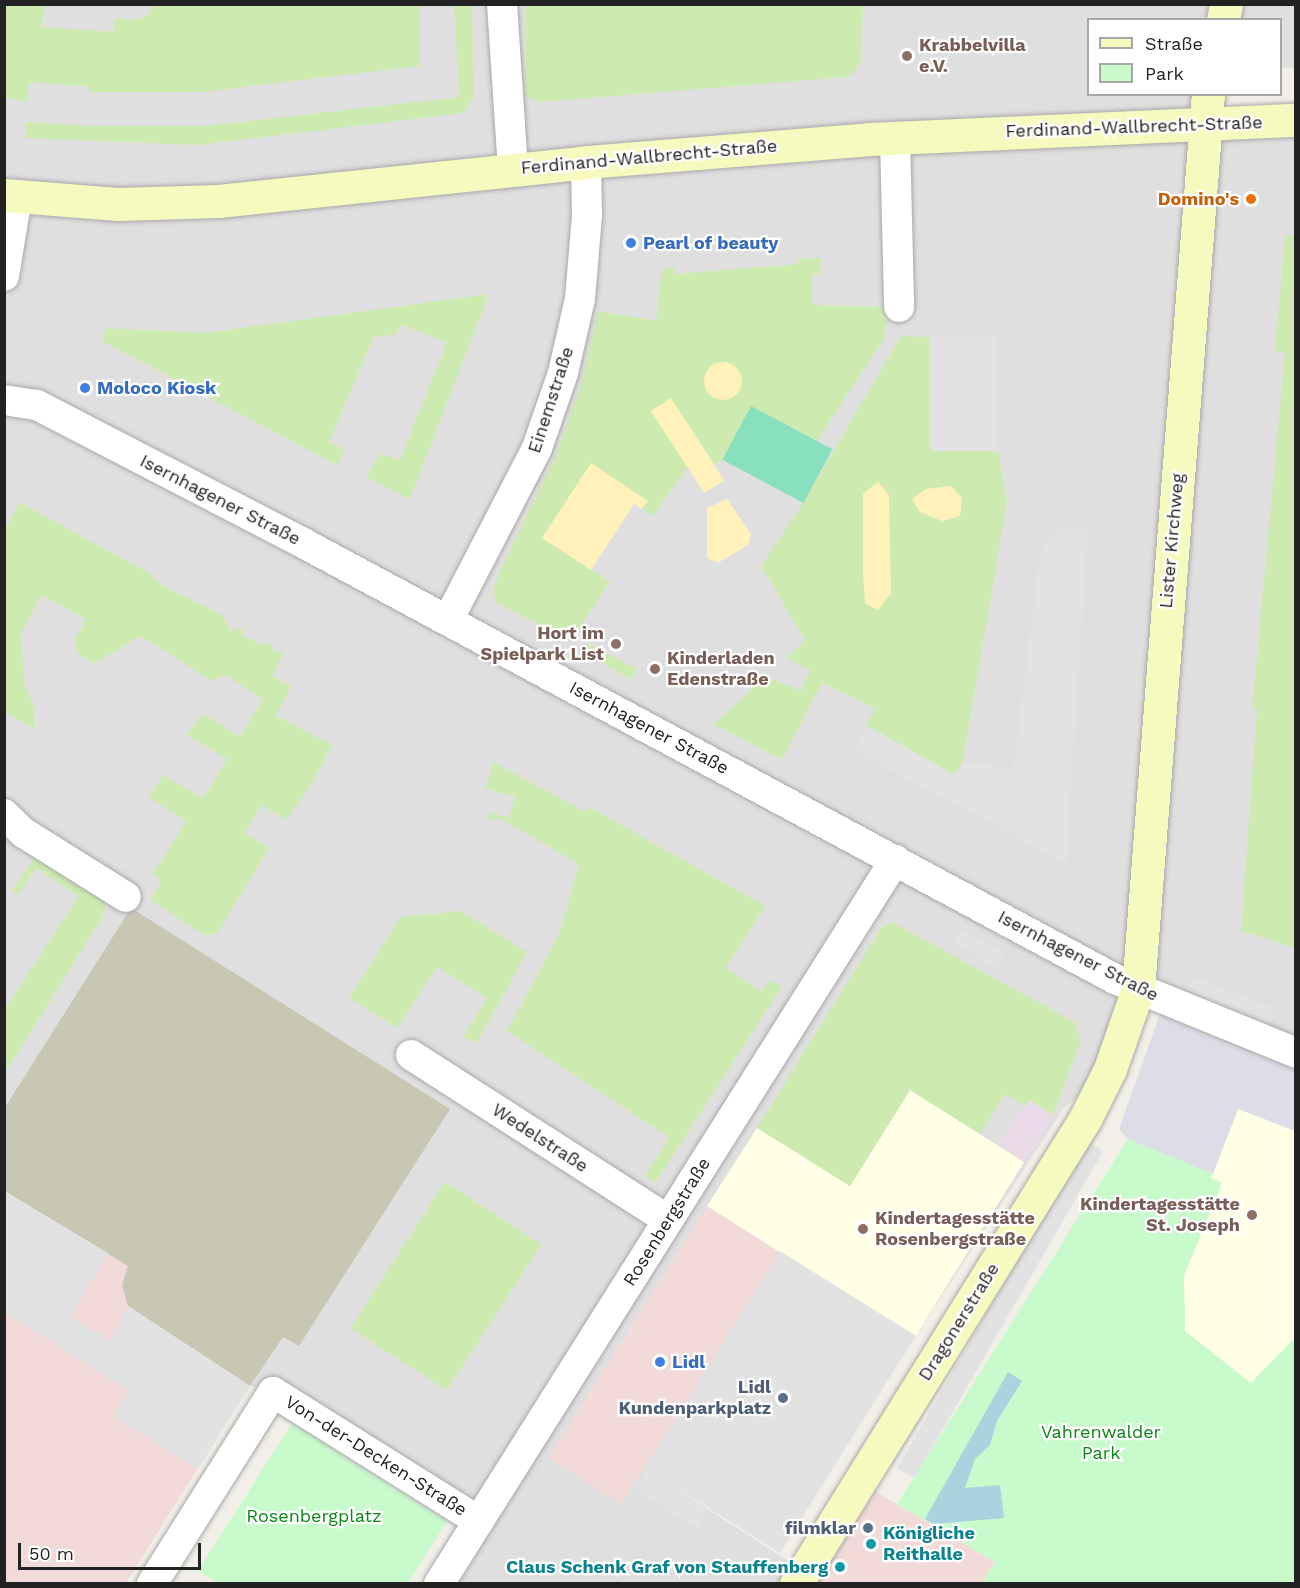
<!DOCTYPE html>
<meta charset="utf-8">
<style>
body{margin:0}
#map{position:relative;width:1300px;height:1588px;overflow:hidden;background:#f2efe9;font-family:"Work Sans",sans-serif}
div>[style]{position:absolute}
.residential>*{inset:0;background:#e0dfdf}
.commercial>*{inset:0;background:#f2dad9}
.industrial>*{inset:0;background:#ebdbe8;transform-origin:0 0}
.education>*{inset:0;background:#ffffe5}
.construction>*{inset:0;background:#c7c7b4}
.grass>*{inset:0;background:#cdebb0;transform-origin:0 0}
.sand>*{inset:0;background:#fff1ba;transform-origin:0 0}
.round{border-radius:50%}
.park>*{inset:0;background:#c8facc}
.pitch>*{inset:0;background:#88e0be;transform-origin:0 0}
.parking>*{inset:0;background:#e2e2e2;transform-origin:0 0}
.plaza>*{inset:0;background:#dddde8}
.water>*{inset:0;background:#aad3df}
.roads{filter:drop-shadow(0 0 2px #a9a9a9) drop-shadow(0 0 2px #a9a9a9)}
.street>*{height:30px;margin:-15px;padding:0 15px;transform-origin:15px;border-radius:15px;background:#fff}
.secondary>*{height:33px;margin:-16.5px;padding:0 16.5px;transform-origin:16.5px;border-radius:16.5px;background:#f7fabf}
.dots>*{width:16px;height:16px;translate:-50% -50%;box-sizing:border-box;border:3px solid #fff;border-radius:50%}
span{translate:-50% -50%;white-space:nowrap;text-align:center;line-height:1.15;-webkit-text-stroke:4.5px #fff;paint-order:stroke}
.education-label{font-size:18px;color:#785e54;font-weight:700}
.left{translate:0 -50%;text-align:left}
.right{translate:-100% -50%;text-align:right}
.street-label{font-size:18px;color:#222}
.food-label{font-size:18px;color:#c56008;font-weight:700}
.shop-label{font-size:18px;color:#366cbe;font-weight:700}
.service-label{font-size:18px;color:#4e5e75;font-weight:700}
.park-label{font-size:18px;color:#0c8416}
.culture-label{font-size:18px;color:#0d838f;font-weight:700}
.frame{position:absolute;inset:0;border:6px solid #222;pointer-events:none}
.legend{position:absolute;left:1087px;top:18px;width:195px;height:78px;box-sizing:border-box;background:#fff;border:2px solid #a7a7a7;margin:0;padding:8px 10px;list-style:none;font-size:18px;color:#222}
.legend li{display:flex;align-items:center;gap:12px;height:30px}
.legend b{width:30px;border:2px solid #a7a7a7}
.scale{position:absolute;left:18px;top:1543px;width:183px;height:27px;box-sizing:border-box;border:3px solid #222;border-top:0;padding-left:8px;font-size:18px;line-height:21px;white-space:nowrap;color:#222;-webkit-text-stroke:4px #fff;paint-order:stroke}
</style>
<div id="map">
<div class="residential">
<i style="clip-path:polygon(5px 5px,1226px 5px,1223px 19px,1088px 20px,1088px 94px,1208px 95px,1207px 122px,1295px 119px,1295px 1053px,1138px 989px,1110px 1069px,1064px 1108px,915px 1337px,708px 1206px,644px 1468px,804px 1571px,796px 1583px,439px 1583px,478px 1521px,273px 1392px,250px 1386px,128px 1306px,5px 1191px)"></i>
<i style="clip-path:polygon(1244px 5px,1295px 5px,1295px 68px,1281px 68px,1280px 20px,1239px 20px)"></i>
</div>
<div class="commercial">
<i style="clip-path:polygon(4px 1191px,128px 1266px,128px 1306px,250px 1386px,126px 1583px,5px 1583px)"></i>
<i style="clip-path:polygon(707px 1206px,915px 1337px,778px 1551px,644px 1468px,621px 1504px,548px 1458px)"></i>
<i style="clip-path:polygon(875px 1491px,995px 1562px,982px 1583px,817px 1584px)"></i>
</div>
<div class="industrial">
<i style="left:1028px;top:1099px;width:30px;height:54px;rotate:33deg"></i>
</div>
<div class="education">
<i style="clip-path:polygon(910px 1090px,1024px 1162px,915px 1337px,707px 1206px,757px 1128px,850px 1186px)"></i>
<i style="clip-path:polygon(1238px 1109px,1295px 1131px,1295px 1337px,1251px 1383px,1185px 1331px,1184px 1276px,1221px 1183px,1211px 1179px)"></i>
</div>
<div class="construction">
<i style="clip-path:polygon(131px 908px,450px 1109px,299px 1346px,283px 1337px,250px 1386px,128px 1306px,122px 1285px,128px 1266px,5px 1191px,4px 1109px)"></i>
</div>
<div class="grass">
<i style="clip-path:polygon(5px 4px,44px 5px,42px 27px,113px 32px,115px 18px,137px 20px,148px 15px,154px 5px,419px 5px,419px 66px,202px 92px,90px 92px,90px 87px,33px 82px,28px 87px,27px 102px,5px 97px)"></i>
<i style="clip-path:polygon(454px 5px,472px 5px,474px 97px,463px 113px,197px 145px,25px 138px,26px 122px,89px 126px,205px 126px,459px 97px)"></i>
<i style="clip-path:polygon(526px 5px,863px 5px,861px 60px,855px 72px,846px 77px,538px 102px,526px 96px)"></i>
<i style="clip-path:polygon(1295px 234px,1296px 234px,1295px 948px,1241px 931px,1257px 709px,1252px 709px,1285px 352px,1275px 351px,1285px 235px)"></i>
<i style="clip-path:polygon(821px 258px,820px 274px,812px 275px,812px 305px,889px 307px,884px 339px,817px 441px,751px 406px,723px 460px,714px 464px,671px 399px,652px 412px,688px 467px,653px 516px,642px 509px,647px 501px,591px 464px,542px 538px,610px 582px,571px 641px,497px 603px,493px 591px,499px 573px,556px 455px,580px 389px,598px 311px,656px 321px,662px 269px,675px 268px,676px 274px,798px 264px,798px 259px)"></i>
<i style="clip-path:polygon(489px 294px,410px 499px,366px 477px,380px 453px,400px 460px,447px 342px,401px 325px,396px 335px,374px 336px,329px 442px,345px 450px,337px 465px,102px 341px,106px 328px,204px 333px)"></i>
<i style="clip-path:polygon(901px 336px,930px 337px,931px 451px,998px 451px,1007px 501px,963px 761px,955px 775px,866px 725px,875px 708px,822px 683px,782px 760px,714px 724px,766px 677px,801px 691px,810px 670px,787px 658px,805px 640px,761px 566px,803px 503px)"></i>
<i style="clip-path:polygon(19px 502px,147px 572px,165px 587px,221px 614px,230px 629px,234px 631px,236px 627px,244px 631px,242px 635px,264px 646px,266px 642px,273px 646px,274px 652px,285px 651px,272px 676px,291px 686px,276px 716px,332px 745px,313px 782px,286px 820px,261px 805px,245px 833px,269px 848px,217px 934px,204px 935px,153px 902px,151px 898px,162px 880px,153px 874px,186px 821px,148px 797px,163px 775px,203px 798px,227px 759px,187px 735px,202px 713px,240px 737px,263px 699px,225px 675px,212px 681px,141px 636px,93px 664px,76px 651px,75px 640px,86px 619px,41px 595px,21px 634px,25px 688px,33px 704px,35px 730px,5px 711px,5px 531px)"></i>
<i style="clip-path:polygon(587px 643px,637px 669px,631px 680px,583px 651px)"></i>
<i style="clip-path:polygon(493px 762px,586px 812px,589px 807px,765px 906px,726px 968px,761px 991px,769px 980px,782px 987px,655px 1183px,645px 1176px,669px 1137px,507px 1031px,560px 932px,579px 864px,499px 818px,488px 820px,489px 812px,509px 818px,515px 796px,485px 789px)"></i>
<i style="clip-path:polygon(36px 855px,101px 896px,106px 906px,102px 918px,5px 1073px,5px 1009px,79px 896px,36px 868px,18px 895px,12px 891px)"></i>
<i style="clip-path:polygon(460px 911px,527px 952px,477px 1043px,463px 1037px,487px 998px,437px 967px,397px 1028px,349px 998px,401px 917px)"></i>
<i style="clip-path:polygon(892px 922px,1074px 1022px,1081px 1041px,1053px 1115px,1029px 1100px,1024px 1106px,1005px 1094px,980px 1134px,910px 1090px,850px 1186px,757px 1128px,881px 928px)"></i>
<i style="left:445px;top:1182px;width:115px;height:174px;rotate:33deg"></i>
</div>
<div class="sand">
<i class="round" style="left:704px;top:362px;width:38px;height:38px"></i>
<i style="left:671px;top:398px;width:98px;height:24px;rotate:57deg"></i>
<i style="clip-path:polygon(591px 463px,648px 501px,642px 509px,634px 504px,591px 570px,542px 538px)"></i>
<i style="clip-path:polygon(878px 482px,889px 495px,891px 593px,878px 610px,865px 603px,863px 572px,863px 494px)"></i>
<i style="clip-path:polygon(951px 486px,962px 498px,960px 516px,942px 521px,920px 512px,912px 499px,926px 489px)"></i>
<i style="clip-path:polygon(727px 499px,751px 534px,748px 545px,718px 563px,707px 558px,707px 508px)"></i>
</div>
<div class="park">
<i style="clip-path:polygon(1238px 1109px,1211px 1178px,1222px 1183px,1184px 1276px,1185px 1331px,1251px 1383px,1292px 1341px,1295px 1345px,1295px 1583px,982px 1583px,995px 1562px,897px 1504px,1128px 1139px,1119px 1129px)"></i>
<i style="clip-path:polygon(292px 1423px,447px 1521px,408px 1583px,218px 1583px,198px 1571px)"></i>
</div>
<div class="pitch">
<i style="left:751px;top:406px;width:92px;height:61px;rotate:28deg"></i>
</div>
<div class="parking">
<i style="left:997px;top:336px;width:115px;height:67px;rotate:90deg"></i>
<i style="clip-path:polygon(1064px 526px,1088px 527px,1066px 863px,853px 750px,866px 725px,954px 775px,963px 761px,1013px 769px,1041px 549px)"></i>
<i style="left:963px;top:930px;width:48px;height:16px;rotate:30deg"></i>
<i style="left:1193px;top:977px;width:88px;height:18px;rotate:21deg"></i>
<i style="left:1086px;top:1141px;width:20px;height:378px;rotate:30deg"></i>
<i style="clip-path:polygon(4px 1191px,108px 1253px,70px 1317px,109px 1340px,128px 1306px,250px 1386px,198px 1469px,113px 1417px,129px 1391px,5px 1313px)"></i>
<i style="left:780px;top:1251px;width:160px;height:256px;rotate:32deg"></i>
<i style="left:646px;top:1471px;width:73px;height:22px;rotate:32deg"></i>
</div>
<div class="plaza">
<i style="clip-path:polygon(1161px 1011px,1295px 1063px,1295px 1131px,1238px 1109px,1213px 1174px,1128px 1139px,1119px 1129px)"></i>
</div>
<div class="water">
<i style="clip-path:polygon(1008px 1372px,1022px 1381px,997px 1421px,990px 1445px,975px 1459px,965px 1488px,1000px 1485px,1004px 1518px,934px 1524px,925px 1519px)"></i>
</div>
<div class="roads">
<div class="street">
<i style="left:502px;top:4px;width:165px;rotate:86.2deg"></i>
<i style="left:895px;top:138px;width:169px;rotate:88.6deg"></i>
<i style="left:4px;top:276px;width:80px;rotate:-80.7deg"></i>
<i style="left:4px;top:400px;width:33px;rotate:9deg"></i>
<i style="left:37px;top:405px;width:302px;rotate:27.4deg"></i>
<i style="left:305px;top:544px;width:919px;rotate:28.24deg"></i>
<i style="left:1115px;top:979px;width:196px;rotate:22.2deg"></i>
<i style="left:448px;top:620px;width:194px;rotate:-62.6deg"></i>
<i style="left:537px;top:448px;width:79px;rotate:-70.9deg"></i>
<i style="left:563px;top:373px;width:76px;rotate:-77.1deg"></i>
<i style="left:580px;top:299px;width:83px;rotate:-85.2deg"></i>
<i style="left:587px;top:216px;width:54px;rotate:-91.1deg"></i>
<i style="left:4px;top:814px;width:28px;rotate:44deg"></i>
<i style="left:24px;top:833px;width:120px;rotate:32.1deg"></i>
<i style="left:411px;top:1055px;width:305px;rotate:32.7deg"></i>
<i style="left:152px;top:1584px;width:227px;rotate:-57.8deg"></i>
<i style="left:273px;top:1392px;width:243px;rotate:32.1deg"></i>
<i style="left:439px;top:1584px;width:856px;rotate:-57.8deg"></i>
</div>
<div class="secondary">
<i style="left:1223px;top:20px;width:16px;rotate:-79deg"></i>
<i style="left:4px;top:195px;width:114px;rotate:4.5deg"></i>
<i style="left:118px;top:204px;width:100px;rotate:-1.7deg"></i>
<i style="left:218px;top:201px;width:370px;rotate:-6deg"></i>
<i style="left:586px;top:162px;width:285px;rotate:-4.6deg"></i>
<i style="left:870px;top:139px;width:426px;rotate:-2.6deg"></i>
<i style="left:796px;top:1584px;width:547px;rotate:-58.14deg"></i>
<i style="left:1085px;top:1119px;width:56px;rotate:-63.4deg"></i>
<i style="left:1110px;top:1069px;width:85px;rotate:-70.7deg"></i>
<i style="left:1138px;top:989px;width:898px;rotate:-85.53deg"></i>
</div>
</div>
<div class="dots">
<i style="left:907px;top:56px;background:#8d6e63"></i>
<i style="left:1251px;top:199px;background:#e8710a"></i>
<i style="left:631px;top:243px;background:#3f7fe0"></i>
<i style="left:85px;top:388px;background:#3f7fe0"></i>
<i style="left:616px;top:644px;background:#8d6e63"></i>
<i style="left:655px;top:669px;background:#8d6e63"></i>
<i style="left:1252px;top:1215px;background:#8d6e63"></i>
<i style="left:863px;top:1229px;background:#8d6e63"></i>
<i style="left:660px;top:1362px;background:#3f7fe0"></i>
<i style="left:783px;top:1398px;background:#5c6f8a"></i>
<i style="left:868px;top:1528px;background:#5c6f8a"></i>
<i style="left:871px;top:1544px;background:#0f9aa8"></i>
<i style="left:840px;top:1567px;background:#0f9aa8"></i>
</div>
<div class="education-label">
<span class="left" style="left:919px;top:56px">Krabbelvilla<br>e.V.</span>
<span class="right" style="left:604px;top:644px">Hort im<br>Spielpark List</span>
<span class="left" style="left:667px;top:669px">Kinderladen<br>Edenstraße</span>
<span class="right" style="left:1240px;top:1215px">Kindertagesstätte<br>St. Joseph</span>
<span class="left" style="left:875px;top:1229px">Kindertagesstätte<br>Rosenbergstraße</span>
</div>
<div class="street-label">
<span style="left:1134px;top:127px;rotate:-2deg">Ferdinand-Wallbrecht-Straße</span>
<span style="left:649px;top:157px;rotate:-5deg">Ferdinand-Wallbrecht-Straße</span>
<span style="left:551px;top:400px;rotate:-72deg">Einemstraße</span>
<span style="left:220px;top:500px;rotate:27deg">Isernhagener Straße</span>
<span style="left:1172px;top:541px;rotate:-85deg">Lister Kirchweg</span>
<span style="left:649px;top:728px;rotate:28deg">Isernhagener Straße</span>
<span style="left:1078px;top:956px;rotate:27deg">Isernhagener Straße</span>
<span style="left:540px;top:1138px;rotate:33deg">Wedelstraße</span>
<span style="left:667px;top:1222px;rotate:-58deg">Rosenbergstraße</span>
<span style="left:959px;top:1322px;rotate:-58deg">Dragonerstraße</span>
<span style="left:376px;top:1456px;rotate:32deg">Von-der-Decken-Straße</span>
</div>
<div class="food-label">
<span class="right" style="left:1239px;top:199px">Domino's</span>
</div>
<div class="shop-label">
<span class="left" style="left:643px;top:243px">Pearl of beauty</span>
<span class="left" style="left:97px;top:388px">Moloco Kiosk</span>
<span class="left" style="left:672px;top:1362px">Lidl</span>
</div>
<div class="service-label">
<span class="right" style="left:771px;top:1398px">Lidl<br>Kundenparkplatz</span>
<span class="right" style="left:856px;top:1528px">filmklar</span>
</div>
<div class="park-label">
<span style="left:1101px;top:1443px">Vahrenwalder<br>Park</span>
<span style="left:314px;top:1516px">Rosenbergplatz</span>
</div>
<div class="culture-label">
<span class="left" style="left:883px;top:1544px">Königliche<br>Reithalle</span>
<span class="right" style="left:828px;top:1567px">Claus Schenk Graf von Stauffenberg</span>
</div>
<div class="frame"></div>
<ul class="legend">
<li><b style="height:8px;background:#f7fabf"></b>Straße</li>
<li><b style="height:16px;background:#c8facc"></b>Park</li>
</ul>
<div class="scale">50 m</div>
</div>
